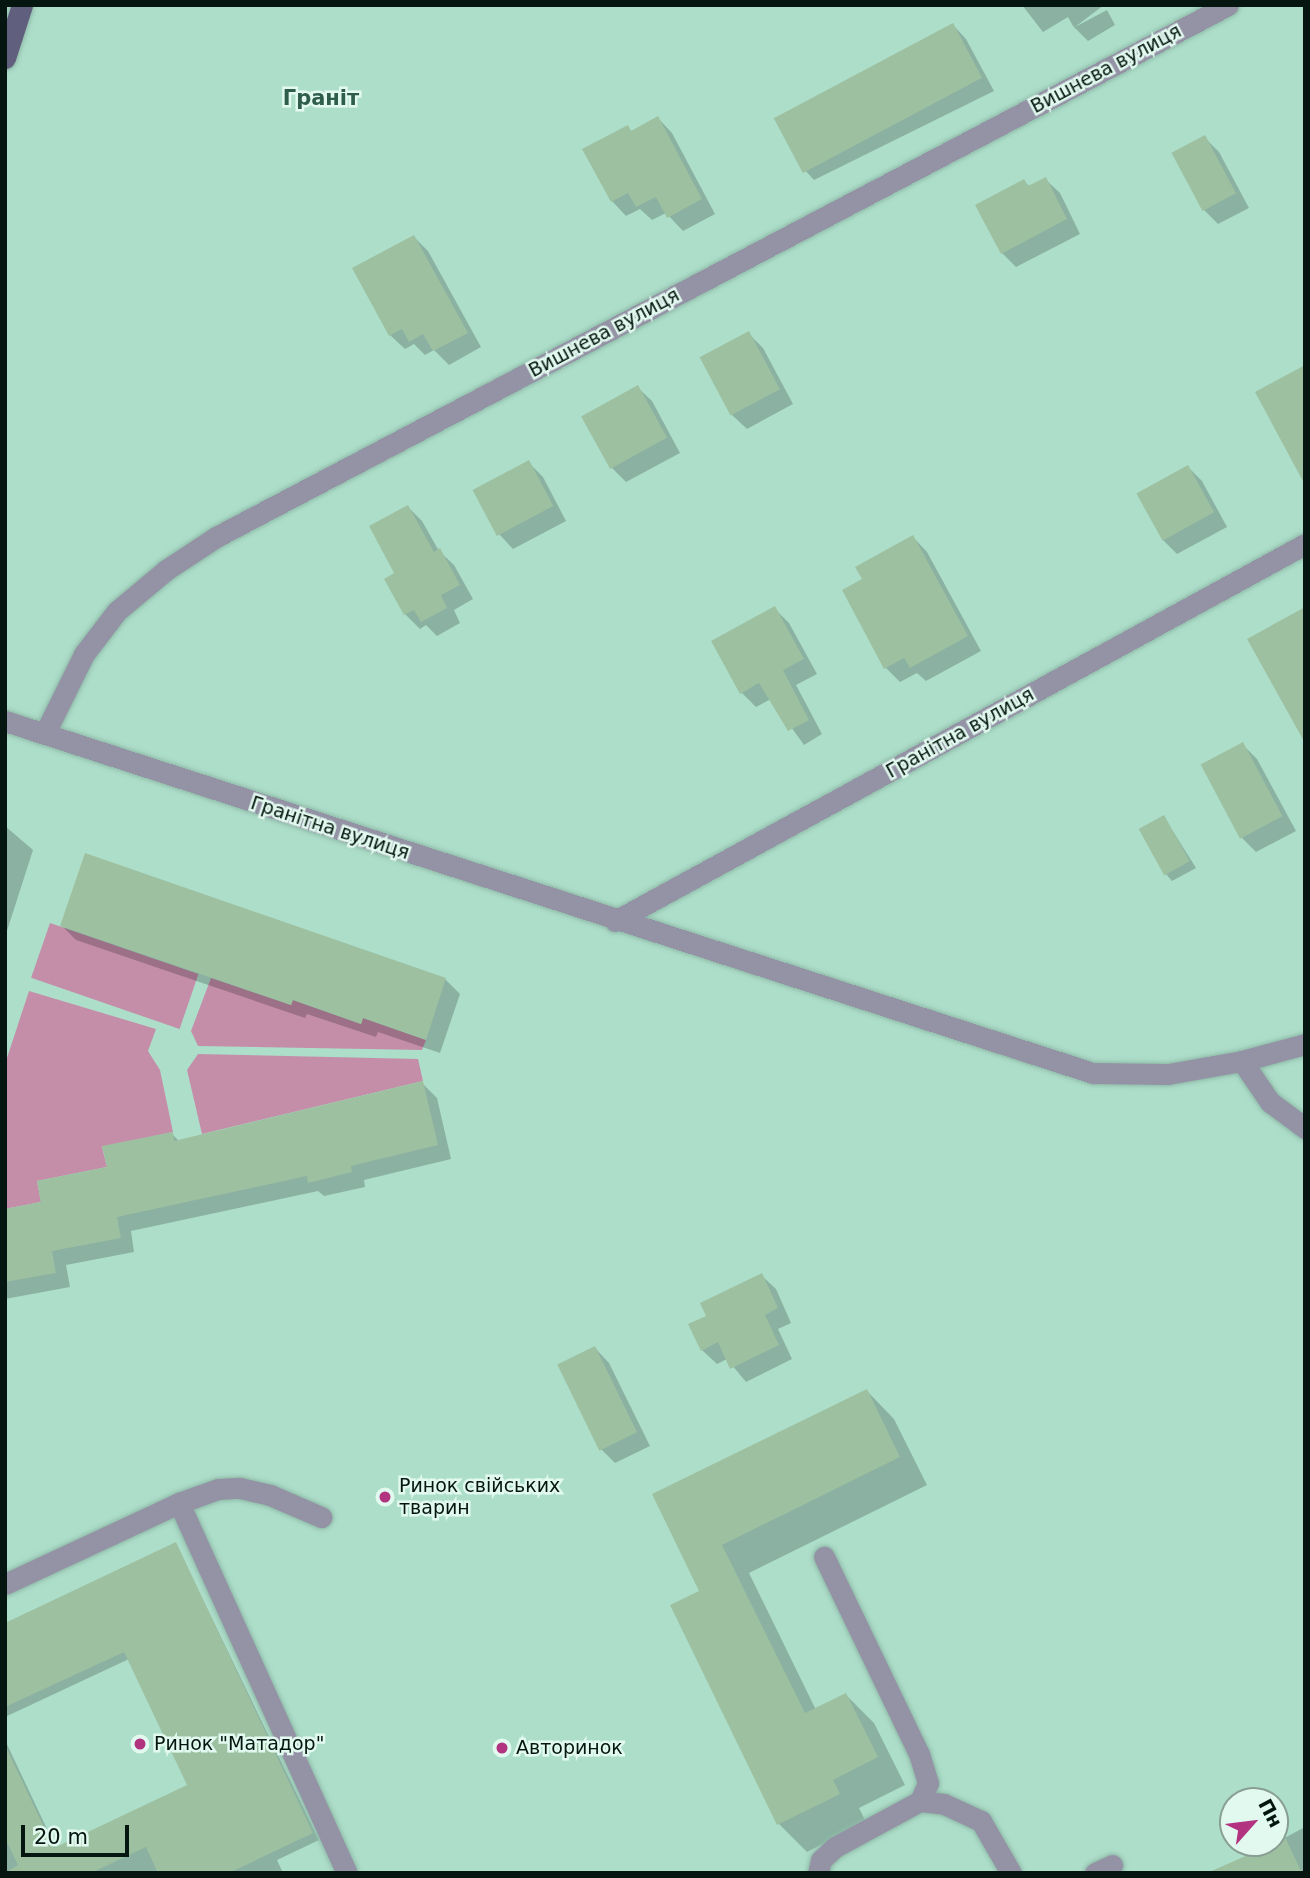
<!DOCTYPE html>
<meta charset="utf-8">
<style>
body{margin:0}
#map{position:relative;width:1310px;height:1878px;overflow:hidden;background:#addeca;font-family:"DejaVu Sans",sans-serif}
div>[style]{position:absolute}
.green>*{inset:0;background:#c48ea9;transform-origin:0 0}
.shadow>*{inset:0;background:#0003}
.building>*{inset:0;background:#9dc0a1;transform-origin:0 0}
.roads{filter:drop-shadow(0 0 2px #8fbaa8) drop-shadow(0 0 2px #8fbaa8)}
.minor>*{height:21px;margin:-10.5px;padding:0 10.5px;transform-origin:10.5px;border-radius:10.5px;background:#9493a5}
.major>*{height:21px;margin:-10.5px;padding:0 10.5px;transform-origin:10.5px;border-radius:10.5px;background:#615f7e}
.dots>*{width:19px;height:19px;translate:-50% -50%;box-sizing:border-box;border:4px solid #e1f9ef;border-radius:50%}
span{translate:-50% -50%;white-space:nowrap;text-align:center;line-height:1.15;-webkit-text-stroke:5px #e1f9ef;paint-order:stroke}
.street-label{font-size:19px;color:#04160f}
.poi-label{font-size:19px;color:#04160f}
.left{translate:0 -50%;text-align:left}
.neighbourhood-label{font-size:21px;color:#2f5d4c;font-weight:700}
.frame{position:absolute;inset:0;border:7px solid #04160f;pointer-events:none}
.north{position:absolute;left:1219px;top:1787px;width:70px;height:70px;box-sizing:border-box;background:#e1f9ef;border:2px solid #899e95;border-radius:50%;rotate:62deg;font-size:19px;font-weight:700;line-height:28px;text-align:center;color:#04160f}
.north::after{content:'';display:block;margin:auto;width:24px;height:32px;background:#b23380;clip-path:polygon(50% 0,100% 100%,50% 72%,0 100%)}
.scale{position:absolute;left:21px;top:1825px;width:108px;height:32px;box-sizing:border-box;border:4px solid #04160f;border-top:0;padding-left:9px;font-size:21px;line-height:24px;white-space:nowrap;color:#04160f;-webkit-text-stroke:5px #e1f9ef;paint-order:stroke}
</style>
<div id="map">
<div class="green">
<i style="left:50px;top:923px;width:157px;height:58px;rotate:19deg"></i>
<i style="clip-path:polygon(211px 978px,291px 1005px,293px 1000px,361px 1024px,363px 1018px,426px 1040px,422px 1050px,198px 1046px,191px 1031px)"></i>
<i style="clip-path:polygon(29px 991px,156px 1029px,148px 1051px,160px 1070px,173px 1132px,102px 1147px,107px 1167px,37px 1181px,41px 1202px,5px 1209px,5px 1064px)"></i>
<i style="clip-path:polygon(198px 1054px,418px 1059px,423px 1081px,202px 1134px,187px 1070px)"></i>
</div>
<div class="shadow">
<i style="clip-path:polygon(1022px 5px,1104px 5px,1075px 27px,1107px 10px,1115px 25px,1088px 41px,1073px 26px,1068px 17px,1043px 32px)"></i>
<i style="clip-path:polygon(953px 25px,966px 39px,994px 91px,814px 180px,801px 166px)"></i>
<i style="clip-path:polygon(658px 118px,672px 133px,715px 214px,683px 231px,666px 213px,652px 220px,640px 209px,626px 216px,612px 201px,585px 150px,628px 127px,632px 132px)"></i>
<i style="clip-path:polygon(1204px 137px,1219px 152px,1249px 208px,1218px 224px,1204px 210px)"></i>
<i style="clip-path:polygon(1045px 179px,1060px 193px,1080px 234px,1016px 267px,1002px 253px,1024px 181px,1030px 187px)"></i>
<i style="clip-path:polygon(414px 237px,428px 251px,481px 347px,449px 365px,434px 350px,425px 355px,414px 344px,405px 349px,390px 335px)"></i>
<i style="clip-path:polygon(749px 334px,763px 348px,793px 404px,747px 429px,732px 415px)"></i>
<i style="clip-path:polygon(637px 387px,652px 401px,680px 453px,626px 482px,612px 468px)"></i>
<i style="clip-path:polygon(529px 463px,543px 477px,566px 521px,513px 549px,499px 534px,476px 491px)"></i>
<i style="clip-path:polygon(1188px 467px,1202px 481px,1227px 527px,1177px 554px,1163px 540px)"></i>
<i style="clip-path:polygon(408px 507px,422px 521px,439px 551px,454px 565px,473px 599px,454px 610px,460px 623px,437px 636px,426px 625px,420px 629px,405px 614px,397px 574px)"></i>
<i style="clip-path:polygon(913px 537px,927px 552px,981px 651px,926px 681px,917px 673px,900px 682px,886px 668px,864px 580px)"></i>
<i style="clip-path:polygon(775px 609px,789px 623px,817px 674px,796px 685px,822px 734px,804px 745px,771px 699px,756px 707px,742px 693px)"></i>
<i style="clip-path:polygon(1243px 745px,1257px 759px,1296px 831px,1256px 852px,1242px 838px)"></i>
<i style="clip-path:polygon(1164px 817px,1196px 868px,1172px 881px,1166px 874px)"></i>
<i style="clip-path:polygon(5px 826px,33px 850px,5px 937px)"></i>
<i style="clip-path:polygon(62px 926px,445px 979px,460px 994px,440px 1053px,378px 1032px,376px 1037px,307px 1014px,305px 1018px,76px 940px)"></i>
<i style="clip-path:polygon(422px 1083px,437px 1098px,451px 1159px,364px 1180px,365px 1187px,324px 1196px,318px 1191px,131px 1231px,134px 1252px,66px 1265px,70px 1287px,5px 1299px,5px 1211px,43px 1203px,172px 1134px,179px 1141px)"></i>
<i style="clip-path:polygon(761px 1275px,776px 1289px,791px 1323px,778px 1329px,792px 1359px,746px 1382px,727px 1359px,717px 1364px,702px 1350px,708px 1316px)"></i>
<i style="clip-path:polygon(595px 1348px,609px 1363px,650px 1446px,615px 1463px,601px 1449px)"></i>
<i style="clip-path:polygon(867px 1391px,894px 1419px,927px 1485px,749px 1573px,816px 1710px,846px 1695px,874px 1723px,905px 1785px,859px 1808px,866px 1822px,807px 1852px,779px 1824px,672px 1606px,702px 1591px,655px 1495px)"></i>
<i style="clip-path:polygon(176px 1544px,319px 1840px,277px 1860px,283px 1873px,5px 1873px,5px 1740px,56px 1848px,189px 1786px,129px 1659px,5px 1717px,5px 1624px)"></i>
<i style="clip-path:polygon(1305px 1827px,1305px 1873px,1211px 1873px,1275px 1843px)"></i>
</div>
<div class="building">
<i style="left:953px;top:23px;width:62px;height:203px;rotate:62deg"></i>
<i style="clip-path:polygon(658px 116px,702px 199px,667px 218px,656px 197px,636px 207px,628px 193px,611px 202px,582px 149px,628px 125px,631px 131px)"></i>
<i style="left:1205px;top:135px;width:66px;height:38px;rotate:62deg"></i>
<i style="clip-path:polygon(1046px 177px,1067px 219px,1001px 254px,975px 205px,1024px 179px,1028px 186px)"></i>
<i style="clip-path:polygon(414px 235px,468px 333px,433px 351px,423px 334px,409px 342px,402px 329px,389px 336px,352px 268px)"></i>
<i style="left:749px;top:331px;width:66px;height:56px;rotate:62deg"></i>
<i style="clip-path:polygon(1305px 365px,1305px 485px,1255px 392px)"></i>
<i style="left:638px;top:385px;width:60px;height:65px;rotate:61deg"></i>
<i style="left:529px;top:460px;width:52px;height:64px;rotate:62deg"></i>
<i style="left:1188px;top:465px;width:54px;height:59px;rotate:61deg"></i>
<i style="clip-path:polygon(408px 505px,434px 552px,440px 548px,460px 585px,441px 595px,447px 608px,421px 622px,414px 610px,404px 615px,384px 579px,394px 573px,369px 526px)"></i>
<i style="clip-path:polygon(913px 535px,968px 636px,910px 668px,904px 658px,884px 669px,842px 590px,862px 579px,855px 567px)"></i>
<i style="clip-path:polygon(775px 606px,804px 659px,783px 670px,809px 720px,788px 731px,759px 683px,740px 694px,711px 641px)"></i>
<i style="clip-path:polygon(1305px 607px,1305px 743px,1247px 639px)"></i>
<i style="left:1243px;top:742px;width:84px;height:48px;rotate:62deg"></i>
<i style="left:1164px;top:815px;width:53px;height:29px;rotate:61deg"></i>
<i style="clip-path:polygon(85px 853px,446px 978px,426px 1040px,363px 1018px,361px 1024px,293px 1000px,291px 1005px,60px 926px)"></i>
<i style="clip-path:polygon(423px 1081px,438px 1145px,351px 1166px,352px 1172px,308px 1183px,307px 1176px,117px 1217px,121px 1238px,52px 1251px,56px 1273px,5px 1282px,5px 1209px,41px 1202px,37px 1181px,107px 1167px,102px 1146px,173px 1132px,174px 1141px)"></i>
<i style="clip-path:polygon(762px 1273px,778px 1308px,765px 1315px,779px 1345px,730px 1369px,718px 1342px,701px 1351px,688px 1324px,706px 1316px,700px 1303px)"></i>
<i style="left:595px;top:1346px;width:96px;height:42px;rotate:64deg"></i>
<i style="clip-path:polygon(867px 1389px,900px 1457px,722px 1545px,805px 1713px,846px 1693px,878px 1757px,833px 1780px,840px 1794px,777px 1825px,670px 1605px,699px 1591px,652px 1494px)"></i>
<i style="clip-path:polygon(176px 1542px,313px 1833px,229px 1873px,158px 1873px,146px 1847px,91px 1873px,5px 1873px,18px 1865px,5px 1838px,5px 1745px,54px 1848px,187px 1785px,124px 1652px,5px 1707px,5px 1623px)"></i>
<i style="clip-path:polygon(1284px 1835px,1302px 1873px,1207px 1873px,1275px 1843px)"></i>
</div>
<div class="roads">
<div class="minor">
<i style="left:5px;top:721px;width:1144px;rotate:17.93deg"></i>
<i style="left:1093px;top:1073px;width:75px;rotate:0.8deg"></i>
<i style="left:1168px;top:1074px;width:75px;rotate:-10deg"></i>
<i style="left:1242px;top:1061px;width:65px;rotate:-15.1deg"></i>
<i style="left:45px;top:733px;width:88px;rotate:-63.7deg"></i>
<i style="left:84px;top:654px;width:54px;rotate:-52.5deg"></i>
<i style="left:117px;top:611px;width:64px;rotate:-39.9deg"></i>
<i style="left:166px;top:570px;width:60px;rotate:-33.4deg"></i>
<i style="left:216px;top:537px;width:1143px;rotate:-27.73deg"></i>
<i style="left:615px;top:921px;width:786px;rotate:-28.65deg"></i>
<i style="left:1242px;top:1061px;width:50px;rotate:55.7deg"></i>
<i style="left:1270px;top:1102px;width:44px;rotate:36.6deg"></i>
<i style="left:179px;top:1503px;width:41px;rotate:-19.7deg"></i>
<i style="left:218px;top:1489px;width:22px;rotate:-3deg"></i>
<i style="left:240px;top:1488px;width:31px;rotate:13deg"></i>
<i style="left:270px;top:1495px;width:56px;rotate:23.3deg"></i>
<i style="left:5px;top:1584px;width:192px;rotate:-25deg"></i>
<i style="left:179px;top:1503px;width:406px;rotate:65.6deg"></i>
<i style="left:920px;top:1801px;width:24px;rotate:7deg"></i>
<i style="left:944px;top:1804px;width:41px;rotate:24.7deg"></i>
<i style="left:981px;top:1821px;width:60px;rotate:60deg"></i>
<i style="left:818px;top:1873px;width:13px;rotate:-77deg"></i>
<i style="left:821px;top:1860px;width:19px;rotate:-43deg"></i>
<i style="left:835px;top:1847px;width:97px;rotate:-28.4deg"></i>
<i style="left:920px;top:1801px;width:20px;rotate:-66deg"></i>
<i style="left:928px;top:1783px;width:30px;rotate:-107deg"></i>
<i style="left:919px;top:1754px;width:219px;rotate:-115.7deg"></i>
<i style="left:1095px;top:1873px;width:19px;rotate:-25deg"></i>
</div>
<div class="major">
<i style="left:5px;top:58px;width:56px;rotate:-72.2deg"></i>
</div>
</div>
<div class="dots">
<i style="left:385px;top:1497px;background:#b23380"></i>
<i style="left:140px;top:1744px;background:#b23380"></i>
<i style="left:502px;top:1748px;background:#b23380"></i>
</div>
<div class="street-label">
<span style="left:1106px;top:69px;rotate:-28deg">Вишнева вулиця</span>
<span style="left:604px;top:333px;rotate:-28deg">Вишнева вулиця</span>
<span style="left:960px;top:733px;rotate:-29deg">Гранітна вулиця</span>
<span style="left:330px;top:828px;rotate:18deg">Гранітна вулиця</span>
</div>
<div class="poi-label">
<span class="left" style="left:399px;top:1497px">Ринок свійських<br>тварин</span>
<span class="left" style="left:154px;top:1744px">Ринок "Матадор"</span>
<span class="left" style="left:516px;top:1748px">Авторинок</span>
</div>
<div class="neighbourhood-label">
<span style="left:321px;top:98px">Граніт</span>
</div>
<div class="frame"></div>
<div class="north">Пн</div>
<div class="scale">20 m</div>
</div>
